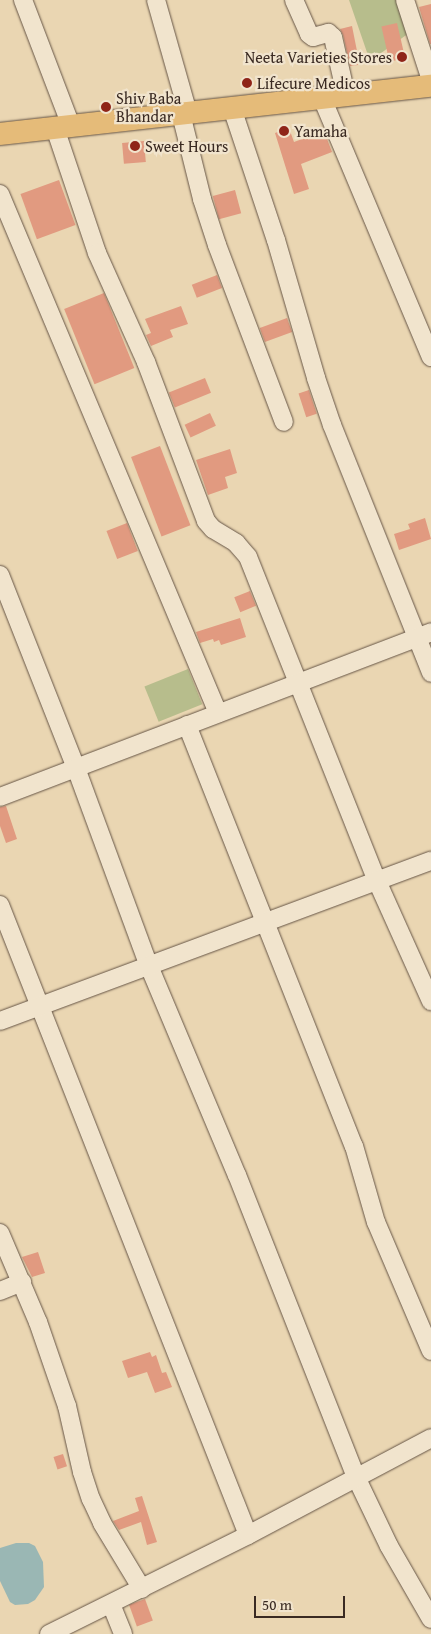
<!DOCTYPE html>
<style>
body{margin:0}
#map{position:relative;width:431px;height:1634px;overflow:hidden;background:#ead6b2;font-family:"Gentium Book Plus",serif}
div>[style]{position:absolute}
.green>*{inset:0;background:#b7bd8c;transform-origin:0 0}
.water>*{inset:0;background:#9ab7b4}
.building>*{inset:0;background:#e19a80;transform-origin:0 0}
.roads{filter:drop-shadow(0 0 1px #665546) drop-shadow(0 0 1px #665546)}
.minor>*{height:18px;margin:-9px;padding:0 9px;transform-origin:9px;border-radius:9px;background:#f1e4cd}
.major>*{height:22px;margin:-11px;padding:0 11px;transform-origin:11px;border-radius:11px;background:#e5bb79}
.dots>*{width:14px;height:14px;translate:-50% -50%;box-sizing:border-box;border:2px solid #f1e4cd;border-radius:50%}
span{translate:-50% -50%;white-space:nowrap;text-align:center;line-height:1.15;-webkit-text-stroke:4.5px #f1e4cd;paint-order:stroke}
.poi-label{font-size:16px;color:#3a2a22}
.right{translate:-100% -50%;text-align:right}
.left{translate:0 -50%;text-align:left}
.scale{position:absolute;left:254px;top:1596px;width:91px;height:22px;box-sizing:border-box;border:2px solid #3a2a22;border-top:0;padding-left:6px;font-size:15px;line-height:18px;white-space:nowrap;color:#3a2a22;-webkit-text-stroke:4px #f1e4cd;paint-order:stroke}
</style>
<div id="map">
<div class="green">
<i style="clip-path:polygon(349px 0,397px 0,409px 33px,370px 61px)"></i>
<i style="left:188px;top:669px;width:38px;height:47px;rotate:68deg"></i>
</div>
<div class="water">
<i style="clip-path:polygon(16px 1543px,29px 1543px,35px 1546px,43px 1562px,44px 1587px,35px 1600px,28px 1604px,15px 1605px,10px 1602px,0 1581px,0 1548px)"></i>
</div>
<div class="building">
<i style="clip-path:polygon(431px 4px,431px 44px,430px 44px,419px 7px)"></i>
<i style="left:397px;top:23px;width:36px;height:16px;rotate:77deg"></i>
<i style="clip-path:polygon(352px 26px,358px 56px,356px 56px,358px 65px,350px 66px,343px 35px,340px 29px)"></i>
<i style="clip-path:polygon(289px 128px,294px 142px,324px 131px,332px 152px,301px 164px,309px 189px,294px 194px,275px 133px)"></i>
<i style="left:144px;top:141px;width:21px;height:22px;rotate:85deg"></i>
<i style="left:59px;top:180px;width:48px;height:41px;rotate:70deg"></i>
<i style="left:235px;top:190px;width:24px;height:23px;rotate:75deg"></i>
<i style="left:217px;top:275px;width:14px;height:27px;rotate:69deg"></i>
<i style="left:104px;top:293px;width:81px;height:43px;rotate:68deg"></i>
<i style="clip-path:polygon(181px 306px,188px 324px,170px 330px,173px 337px,151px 346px,146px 335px,151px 333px,145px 319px)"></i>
<i style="left:287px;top:318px;width:15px;height:29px;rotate:70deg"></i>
<i style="left:205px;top:378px;width:16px;height:39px;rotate:68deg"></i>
<i style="left:309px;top:390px;width:25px;height:11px;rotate:72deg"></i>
<i style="left:210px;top:413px;width:14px;height:28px;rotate:65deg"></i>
<i style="left:160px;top:446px;width:85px;height:31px;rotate:69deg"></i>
<i style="clip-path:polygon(230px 449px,237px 473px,225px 477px,228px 488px,208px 495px,196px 460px)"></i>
<i style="clip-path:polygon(425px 518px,431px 539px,399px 550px,394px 534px,410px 529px,408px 524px)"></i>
<i style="left:127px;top:523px;width:30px;height:22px;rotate:69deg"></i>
<i style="left:250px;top:591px;width:16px;height:17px;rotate:68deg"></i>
<i style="clip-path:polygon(240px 618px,246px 637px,221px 645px,219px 640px,214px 642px,213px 639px,200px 643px,196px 632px)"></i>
<i style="clip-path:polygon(6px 806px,17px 839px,6px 843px,0 826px,0 807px)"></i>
<i style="clip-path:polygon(38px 1252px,45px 1273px,32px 1277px,22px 1257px)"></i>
<i style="clip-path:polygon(150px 1352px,152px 1357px,156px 1355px,162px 1373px,166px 1372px,172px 1387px,155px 1393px,147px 1372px,128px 1378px,122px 1361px)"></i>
<i style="left:63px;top:1454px;width:13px;height:10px;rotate:72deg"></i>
<i style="clip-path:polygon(142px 1496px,157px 1542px,147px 1545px,141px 1522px,119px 1530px,113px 1521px,139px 1511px,135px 1498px)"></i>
<i style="left:145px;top:1599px;width:23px;height:17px;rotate:70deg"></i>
</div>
<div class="roads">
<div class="minor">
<i style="left:23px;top:0;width:135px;rotate:69.1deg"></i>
<i style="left:156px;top:0;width:117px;rotate:74.2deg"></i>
<i style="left:294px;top:0;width:37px;rotate:66deg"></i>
<i style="left:309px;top:34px;width:5px;rotate:37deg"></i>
<i style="left:313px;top:37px;width:16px;rotate:-15deg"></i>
<i style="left:328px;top:33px;width:6px;rotate:39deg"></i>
<i style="left:333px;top:37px;width:59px;rotate:77.4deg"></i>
<i style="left:405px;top:0;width:84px;rotate:72deg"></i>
<i style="left:322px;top:98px;width:281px;rotate:67.2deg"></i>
<i style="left:232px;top:108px;width:139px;rotate:71.6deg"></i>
<i style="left:276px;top:240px;width:144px;rotate:73.8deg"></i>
<i style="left:316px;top:378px;width:50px;rotate:71.2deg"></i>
<i style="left:332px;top:425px;width:267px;rotate:68.2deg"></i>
<i style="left:181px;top:114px;width:88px;rotate:76.1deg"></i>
<i style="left:202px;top:199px;width:48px;rotate:71.9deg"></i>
<i style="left:217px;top:245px;width:189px;rotate:69.3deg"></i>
<i style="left:55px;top:128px;width:132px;rotate:71.4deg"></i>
<i style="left:97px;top:253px;width:120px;rotate:65.8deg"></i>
<i style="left:146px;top:362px;width:170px;rotate:69.3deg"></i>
<i style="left:206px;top:521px;width:11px;rotate:49deg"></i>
<i style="left:213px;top:529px;width:27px;rotate:31deg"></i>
<i style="left:236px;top:543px;width:18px;rotate:49deg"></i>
<i style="left:248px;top:557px;width:349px;rotate:68.3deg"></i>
<i style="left:377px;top:881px;width:132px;rotate:65.8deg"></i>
<i style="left:0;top:194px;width:563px;rotate:67.22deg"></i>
<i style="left:0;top:575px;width:207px;rotate:68.5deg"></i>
<i style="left:76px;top:768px;width:211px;rotate:69.8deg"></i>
<i style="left:149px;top:966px;width:227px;rotate:67.2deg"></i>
<i style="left:237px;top:1175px;width:325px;rotate:68.5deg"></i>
<i style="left:356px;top:1477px;width:76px;rotate:64.4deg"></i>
<i style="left:389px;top:1546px;width:84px;rotate:60.1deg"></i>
<i style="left:187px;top:725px;width:453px;rotate:68.4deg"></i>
<i style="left:354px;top:1146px;width:79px;rotate:73.9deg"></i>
<i style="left:376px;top:1222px;width:140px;rotate:66.9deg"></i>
<i style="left:0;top:797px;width:462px;rotate:-20.9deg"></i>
<i style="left:0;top:905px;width:677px;rotate:68.51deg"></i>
<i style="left:0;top:1021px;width:460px;rotate:-20.4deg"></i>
<i style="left:0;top:1233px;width:97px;rotate:66.9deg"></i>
<i style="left:38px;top:1322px;width:89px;rotate:71deg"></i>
<i style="left:67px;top:1406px;width:68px;rotate:77.2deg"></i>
<i style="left:82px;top:1472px;width:28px;rotate:72deg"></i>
<i style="left:91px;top:1499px;width:26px;rotate:65deg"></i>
<i style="left:102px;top:1523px;width:77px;rotate:58.8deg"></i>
<i style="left:0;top:1291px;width:24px;rotate:-22deg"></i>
<i style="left:111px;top:1604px;width:32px;rotate:68deg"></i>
<i style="left:49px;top:1634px;width:222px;rotate:-26.4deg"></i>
<i style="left:248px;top:1535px;width:207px;rotate:-27.9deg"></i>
</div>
<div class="major">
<i style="left:0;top:134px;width:434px;rotate:-6.4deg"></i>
</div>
</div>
<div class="dots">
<i style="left:402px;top:57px;background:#8f2418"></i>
<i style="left:247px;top:83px;background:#8f2418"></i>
<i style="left:106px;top:107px;background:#8f2418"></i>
<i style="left:284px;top:131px;background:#8f2418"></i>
<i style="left:135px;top:146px;background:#8f2418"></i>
</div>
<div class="poi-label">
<span class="right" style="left:392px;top:57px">Neeta Varieties Stores</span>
<span class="left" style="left:257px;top:83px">Lifecure Medicos</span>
<span class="left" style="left:116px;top:107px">Shiv Baba<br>Bhandar</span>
<span class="left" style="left:294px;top:131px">Yamaha</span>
<span class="left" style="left:145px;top:146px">Sweet Hours</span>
</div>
<div class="scale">50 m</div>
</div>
